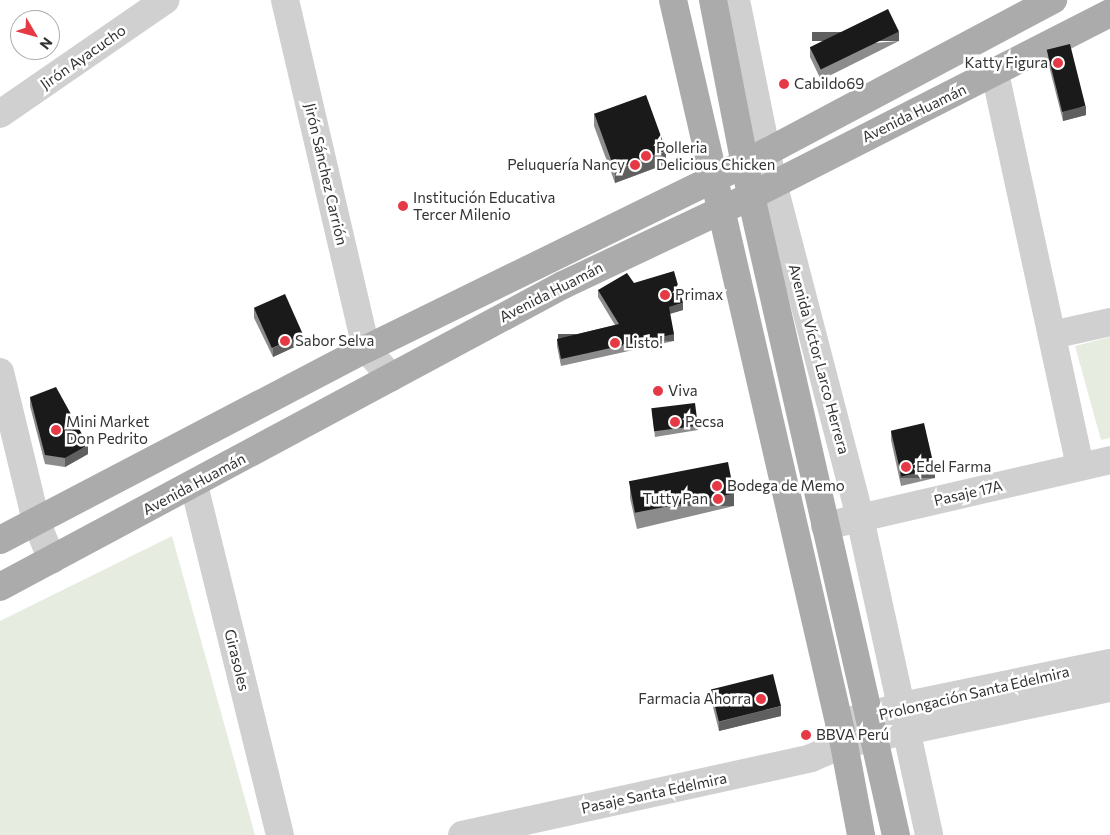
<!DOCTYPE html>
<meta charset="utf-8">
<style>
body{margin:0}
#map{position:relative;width:1110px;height:835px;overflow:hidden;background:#fff;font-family:Commissioner,sans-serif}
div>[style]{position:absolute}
.green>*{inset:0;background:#e6ecdf}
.minor>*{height:28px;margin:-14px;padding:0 14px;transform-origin:14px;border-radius:14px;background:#d0d0d0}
.major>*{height:28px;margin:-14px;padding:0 14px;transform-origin:14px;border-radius:14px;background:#ababab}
.wall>*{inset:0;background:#8c8c8c}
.shaded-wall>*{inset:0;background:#5f5f5f;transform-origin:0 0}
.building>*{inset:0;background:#1a1a1a;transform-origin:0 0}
.dots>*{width:14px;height:14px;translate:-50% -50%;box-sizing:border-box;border:2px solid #fff;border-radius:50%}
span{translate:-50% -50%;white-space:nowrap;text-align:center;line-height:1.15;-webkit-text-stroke:5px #fff;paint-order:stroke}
.street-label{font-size:15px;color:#333}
.poi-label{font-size:15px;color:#333}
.right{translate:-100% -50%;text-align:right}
.left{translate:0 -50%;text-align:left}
.north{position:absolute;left:10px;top:10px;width:50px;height:50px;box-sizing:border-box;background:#fff;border:1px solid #adadad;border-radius:50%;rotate:127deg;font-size:14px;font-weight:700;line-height:20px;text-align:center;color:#333}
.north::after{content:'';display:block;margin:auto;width:18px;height:22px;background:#e63946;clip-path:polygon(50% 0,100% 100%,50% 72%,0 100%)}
</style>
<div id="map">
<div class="green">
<i style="clip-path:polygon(1110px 337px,1110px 438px,1101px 440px,1075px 346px)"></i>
<i style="clip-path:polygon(172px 536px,255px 835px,0 835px,0 621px)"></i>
</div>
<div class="minor">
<i style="left:285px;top:0;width:358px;rotate:76.9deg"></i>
<i style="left:366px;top:349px;width:38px;rotate:48deg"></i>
<i style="left:736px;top:0;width:187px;rotate:78.6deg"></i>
<i style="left:773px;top:183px;width:346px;rotate:75.4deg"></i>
<i style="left:860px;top:518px;width:324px;rotate:77.7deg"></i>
<i style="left:995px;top:73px;width:402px;rotate:77.8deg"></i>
<i style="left:0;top:114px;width:201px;rotate:-34.6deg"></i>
<i style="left:1052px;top:335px;width:59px;rotate:-12.6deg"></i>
<i style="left:0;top:372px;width:153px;rotate:76.4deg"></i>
<i style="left:36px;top:521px;width:42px;rotate:67.7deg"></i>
<i style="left:194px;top:485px;width:360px;rotate:76.2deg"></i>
<i style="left:825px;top:526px;width:293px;rotate:-13deg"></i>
<i style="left:839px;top:724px;width:66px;rotate:-15.9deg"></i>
<i style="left:902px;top:706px;width:212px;rotate:-11.7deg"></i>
<i style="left:462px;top:835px;width:357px;rotate:-12.4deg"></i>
<i style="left:811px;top:758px;width:36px;rotate:-23deg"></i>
<i style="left:844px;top:744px;width:272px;rotate:-11.9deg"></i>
</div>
<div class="major">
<i style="left:673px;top:0;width:763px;rotate:77.06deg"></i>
<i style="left:844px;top:744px;width:93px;rotate:79.4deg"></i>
<i style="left:713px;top:0;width:200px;rotate:79deg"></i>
<i style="left:751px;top:196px;width:655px;rotate:77.22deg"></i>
<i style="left:0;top:540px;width:413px;rotate:-27.6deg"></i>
<i style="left:366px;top:349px;width:423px;rotate:-26.1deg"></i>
<i style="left:746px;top:163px;width:348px;rotate:-28deg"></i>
<i style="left:0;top:587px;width:639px;rotate:-28.21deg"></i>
<i style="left:563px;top:285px;width:208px;rotate:-25.3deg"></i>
<i style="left:751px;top:196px;width:403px;rotate:-27deg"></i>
</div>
<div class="wall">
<i style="clip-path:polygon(899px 41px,821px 80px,810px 57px,810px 48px)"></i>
<i style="clip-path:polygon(1048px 53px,1086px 115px,1063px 121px,1048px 62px)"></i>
<i style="clip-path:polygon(594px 113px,666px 164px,615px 183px,594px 126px)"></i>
<i style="clip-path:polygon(634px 283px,683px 310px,670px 314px,674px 341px,561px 366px,557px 346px,557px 339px,615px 325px,598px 297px,598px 290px)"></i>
<i style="clip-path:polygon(254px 308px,303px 343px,273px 357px,254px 318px)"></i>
<i style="clip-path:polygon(30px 397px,88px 454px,65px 467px,45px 464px,30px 406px)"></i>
<i style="clip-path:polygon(652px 410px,698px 426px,698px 430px,655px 437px)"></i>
<i style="clip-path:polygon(891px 431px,935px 478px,901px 486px,891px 440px)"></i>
<i style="clip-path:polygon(630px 485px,734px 506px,637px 529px,630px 498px)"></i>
<i style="clip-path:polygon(711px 690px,781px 716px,719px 731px,711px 699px)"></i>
</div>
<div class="shaded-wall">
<i style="left:899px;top:32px;width:9px;height:87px;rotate:90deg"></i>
<i style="clip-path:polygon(1086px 106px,1086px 115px,1063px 121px,1063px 112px)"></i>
<i style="clip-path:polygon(666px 151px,666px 164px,615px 183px,615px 170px)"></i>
<i style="clip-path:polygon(683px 303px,683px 310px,669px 314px,669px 307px)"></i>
<i style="clip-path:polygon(303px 334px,303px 343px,273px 357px,273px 348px)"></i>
<i style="left:674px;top:334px;width:7px;height:116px;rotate:90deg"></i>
<i style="clip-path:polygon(88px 445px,88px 454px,65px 467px,65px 458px)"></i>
<i style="left:935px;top:469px;width:9px;height:35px;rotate:90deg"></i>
<i style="left:734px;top:493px;width:13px;height:100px;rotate:90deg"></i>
<i style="clip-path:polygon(781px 706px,781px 716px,719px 731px,719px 722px)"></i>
</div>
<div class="building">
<i style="left:888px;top:9px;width:25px;height:87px;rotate:64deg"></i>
<i style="left:1070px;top:44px;width:64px;height:24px;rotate:76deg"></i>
<i style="left:646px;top:95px;width:59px;height:55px;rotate:70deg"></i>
<i style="clip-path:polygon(674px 271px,683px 303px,669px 307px,674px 334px,561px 359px,557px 339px,619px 324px,598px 290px,627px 273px,634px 283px)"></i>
<i style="left:285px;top:294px;width:44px;height:34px;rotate:66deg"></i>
<i style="clip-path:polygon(56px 387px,88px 445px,65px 458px,45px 455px,30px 397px)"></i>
<i style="left:695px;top:403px;width:23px;height:44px;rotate:83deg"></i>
<i style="left:924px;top:423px;width:47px;height:34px;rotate:77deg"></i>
<i style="left:728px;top:462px;width:32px;height:101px;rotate:79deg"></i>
<i style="left:773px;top:674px;width:33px;height:64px;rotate:76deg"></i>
</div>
<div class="dots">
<i style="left:1058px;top:63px;background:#e63946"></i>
<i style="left:784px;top:84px;background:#e63946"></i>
<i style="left:646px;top:156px;background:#e63946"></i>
<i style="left:635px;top:165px;background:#e63946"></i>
<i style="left:403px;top:206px;background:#e63946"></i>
<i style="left:665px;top:295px;background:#e63946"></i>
<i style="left:285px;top:341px;background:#e63946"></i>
<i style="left:615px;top:343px;background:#e63946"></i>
<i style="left:658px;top:391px;background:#e63946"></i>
<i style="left:675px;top:422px;background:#e63946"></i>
<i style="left:56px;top:430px;background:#e63946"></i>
<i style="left:906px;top:467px;background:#e63946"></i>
<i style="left:717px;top:486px;background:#e63946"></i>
<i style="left:718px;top:499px;background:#e63946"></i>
<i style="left:761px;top:699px;background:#e63946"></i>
<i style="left:806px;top:735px;background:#e63946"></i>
</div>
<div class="street-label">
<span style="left:83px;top:57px;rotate:-35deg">Jirón Ayacucho</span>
<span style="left:914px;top:113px;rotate:-26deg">Avenida Huamán</span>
<span style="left:326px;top:174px;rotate:77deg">Jirón Sánchez Carrión</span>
<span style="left:551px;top:292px;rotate:-27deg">Avenida Huamán</span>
<span style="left:819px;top:359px;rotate:75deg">Avenida Víctor Larco Herrera</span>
<span style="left:194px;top:484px;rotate:-28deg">Avenida Huamán</span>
<span style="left:968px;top:493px;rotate:-13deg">Pasaje 17A</span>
<span style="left:237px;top:660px;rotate:76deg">Girasoles</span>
<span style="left:974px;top:693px;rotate:-13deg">Prolongación Santa Edelmira</span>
<span style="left:654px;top:793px;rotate:-12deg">Pasaje Santa Edelmira</span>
</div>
<div class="poi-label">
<span class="right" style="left:1048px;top:63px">Katty Figura</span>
<span class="left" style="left:794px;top:84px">Cabildo69</span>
<span class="left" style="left:656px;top:156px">Polleria<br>Delicious Chicken</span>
<span class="right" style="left:625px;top:165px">Peluquería Nancy</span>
<span class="left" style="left:413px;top:206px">Institución Educativa<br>Tercer Milenio</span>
<span class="left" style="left:675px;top:295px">Primax</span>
<span class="left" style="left:295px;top:341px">Sabor Selva</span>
<span class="left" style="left:625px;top:343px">Listo!</span>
<span class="left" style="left:668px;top:391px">Viva</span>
<span class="left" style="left:66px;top:430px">Mini Market<br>Don Pedrito</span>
<span class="left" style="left:685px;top:422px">Pecsa</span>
<span class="left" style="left:916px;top:467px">Edel Farma</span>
<span class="left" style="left:727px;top:486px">Bodega de Memo</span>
<span class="right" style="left:708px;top:499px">Tutty Pan</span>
<span class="right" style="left:751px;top:699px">Farmacia Ahorra</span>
<span class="left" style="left:816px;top:735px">BBVA Perú</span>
</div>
<div class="north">N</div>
</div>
